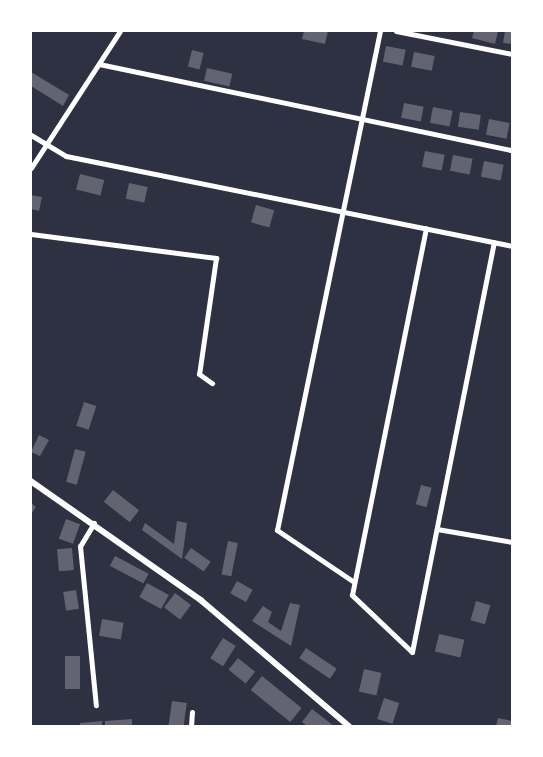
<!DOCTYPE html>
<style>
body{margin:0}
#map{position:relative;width:543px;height:757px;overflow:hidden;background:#2d3142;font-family:"DejaVu Sans",sans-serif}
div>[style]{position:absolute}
.building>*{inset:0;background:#626471;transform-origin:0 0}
.minor>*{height:5px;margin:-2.5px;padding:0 2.5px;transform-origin:2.5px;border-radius:2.5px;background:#fff}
.tertiary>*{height:5.5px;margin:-2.75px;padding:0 2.75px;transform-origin:2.75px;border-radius:2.75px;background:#fff}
span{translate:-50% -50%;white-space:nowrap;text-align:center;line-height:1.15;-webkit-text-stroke:4px #fff;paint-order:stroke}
.frame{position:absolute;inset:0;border:32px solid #fff;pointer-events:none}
</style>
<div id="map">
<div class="building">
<i style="clip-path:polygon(304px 31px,328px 31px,325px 44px,302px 39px)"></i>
<i style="clip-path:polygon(474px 31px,498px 31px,495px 44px,472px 38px)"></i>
<i style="clip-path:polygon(505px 31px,512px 31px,512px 44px,503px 43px)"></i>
<i style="left:386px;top:46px;width:20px;height:16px;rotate:11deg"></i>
<i style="left:192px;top:50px;width:12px;height:17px;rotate:14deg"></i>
<i style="left:414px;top:52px;width:21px;height:15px;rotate:11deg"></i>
<i style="left:207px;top:68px;width:26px;height:13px;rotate:13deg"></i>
<i style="clip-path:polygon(31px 72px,69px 95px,63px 106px,31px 86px)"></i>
<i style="left:404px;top:103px;width:20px;height:15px;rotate:11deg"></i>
<i style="left:433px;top:107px;width:20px;height:16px;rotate:11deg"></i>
<i style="left:460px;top:112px;width:21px;height:15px;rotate:8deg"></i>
<i style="left:489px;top:119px;width:21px;height:16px;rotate:11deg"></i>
<i style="left:425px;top:151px;width:20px;height:16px;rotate:11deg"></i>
<i style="left:453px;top:155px;width:20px;height:16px;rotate:11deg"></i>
<i style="left:484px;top:161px;width:20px;height:16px;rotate:11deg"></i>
<i style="left:80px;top:174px;width:25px;height:16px;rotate:14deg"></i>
<i style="left:129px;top:183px;width:19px;height:16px;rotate:12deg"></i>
<i style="clip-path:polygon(31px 195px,42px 197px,39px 211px,31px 209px)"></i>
<i style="left:256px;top:205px;width:19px;height:18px;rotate:16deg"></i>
<i style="left:84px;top:402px;width:13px;height:25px;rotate:18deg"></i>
<i style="clip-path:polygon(39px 435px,49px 440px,40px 456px,31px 452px)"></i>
<i style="left:75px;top:449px;width:11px;height:34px;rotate:15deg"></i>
<i style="left:421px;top:485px;width:11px;height:20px;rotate:15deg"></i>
<i style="left:113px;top:490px;width:33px;height:15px;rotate:38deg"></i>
<i style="clip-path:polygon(31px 503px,36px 507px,31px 514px)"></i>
<i style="left:66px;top:519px;width:15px;height:21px;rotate:20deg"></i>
<i style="clip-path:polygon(177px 521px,187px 523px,182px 559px,142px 530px,145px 523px,174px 544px)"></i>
<i style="left:228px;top:541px;width:10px;height:34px;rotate:11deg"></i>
<i style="left:72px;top:548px;width:22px;height:15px;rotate:85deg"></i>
<i style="left:191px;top:548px;width:24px;height:12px;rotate:35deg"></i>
<i style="left:115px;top:556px;width:38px;height:11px;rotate:28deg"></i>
<i style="left:237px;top:581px;width:18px;height:14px;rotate:29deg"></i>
<i style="left:147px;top:583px;width:25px;height:16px;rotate:29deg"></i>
<i style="left:76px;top:590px;width:19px;height:13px;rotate:81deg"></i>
<i style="left:175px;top:593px;width:20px;height:18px;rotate:37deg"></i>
<i style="left:476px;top:601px;width:15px;height:20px;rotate:16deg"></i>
<i style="clip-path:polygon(290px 603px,300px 605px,291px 646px,252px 621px,263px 606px,272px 612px,268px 622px,281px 631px)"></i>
<i style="left:102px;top:619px;width:22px;height:17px;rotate:10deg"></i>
<i style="left:439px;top:634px;width:26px;height:18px;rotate:13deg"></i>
<i style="left:223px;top:638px;width:15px;height:24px;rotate:32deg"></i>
<i style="left:306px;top:648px;width:37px;height:12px;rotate:34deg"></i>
<i style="left:65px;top:656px;width:15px;height:33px"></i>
<i style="left:238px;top:658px;width:22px;height:15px;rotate:39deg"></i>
<i style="left:364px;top:669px;width:18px;height:23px;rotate:13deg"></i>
<i style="left:262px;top:676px;width:51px;height:18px;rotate:39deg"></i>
<i style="left:384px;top:698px;width:16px;height:22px;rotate:18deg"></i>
<i style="left:172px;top:701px;width:15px;height:25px;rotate:8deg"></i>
<i style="clip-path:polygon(312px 709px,334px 726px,307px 726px,302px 722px)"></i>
<i style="clip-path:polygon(498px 718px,512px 721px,512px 726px,496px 726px)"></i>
<i style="clip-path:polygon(132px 719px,132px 726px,105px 726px,105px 721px)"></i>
<i style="clip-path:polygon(102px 721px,102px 726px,80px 726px,80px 723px)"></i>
</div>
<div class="minor">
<i style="left:396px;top:31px;width:118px;rotate:11.2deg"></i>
<i style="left:99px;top:64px;width:422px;rotate:11.8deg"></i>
<i style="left:31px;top:135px;width:41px;rotate:31deg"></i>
<i style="left:66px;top:156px;width:455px;rotate:11.4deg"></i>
<i style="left:31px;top:168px;width:163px;rotate:-57deg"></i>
<i style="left:31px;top:234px;width:187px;rotate:7.4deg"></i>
<i style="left:216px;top:258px;width:117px;rotate:98.3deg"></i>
<i style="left:199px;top:374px;width:16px;rotate:35deg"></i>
<i style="left:94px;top:523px;width:27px;rotate:121deg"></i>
<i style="left:80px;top:546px;width:160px;rotate:84.3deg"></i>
<i style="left:437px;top:529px;width:76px;rotate:9.8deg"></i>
<i style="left:354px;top:582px;width:93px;rotate:-146deg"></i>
<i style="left:277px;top:530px;width:510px;rotate:-78.34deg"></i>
<i style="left:412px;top:652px;width:83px;rotate:-136.5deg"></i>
<i style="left:352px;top:595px;width:374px;rotate:-78.6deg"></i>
<i style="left:412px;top:652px;width:418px;rotate:-78.7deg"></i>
<i style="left:191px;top:726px;width:14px;rotate:-86deg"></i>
</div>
<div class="tertiary">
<i style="left:31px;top:481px;width:208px;rotate:35deg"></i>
<i style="left:201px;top:600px;width:194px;rotate:40.4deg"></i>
</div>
<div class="frame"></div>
</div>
